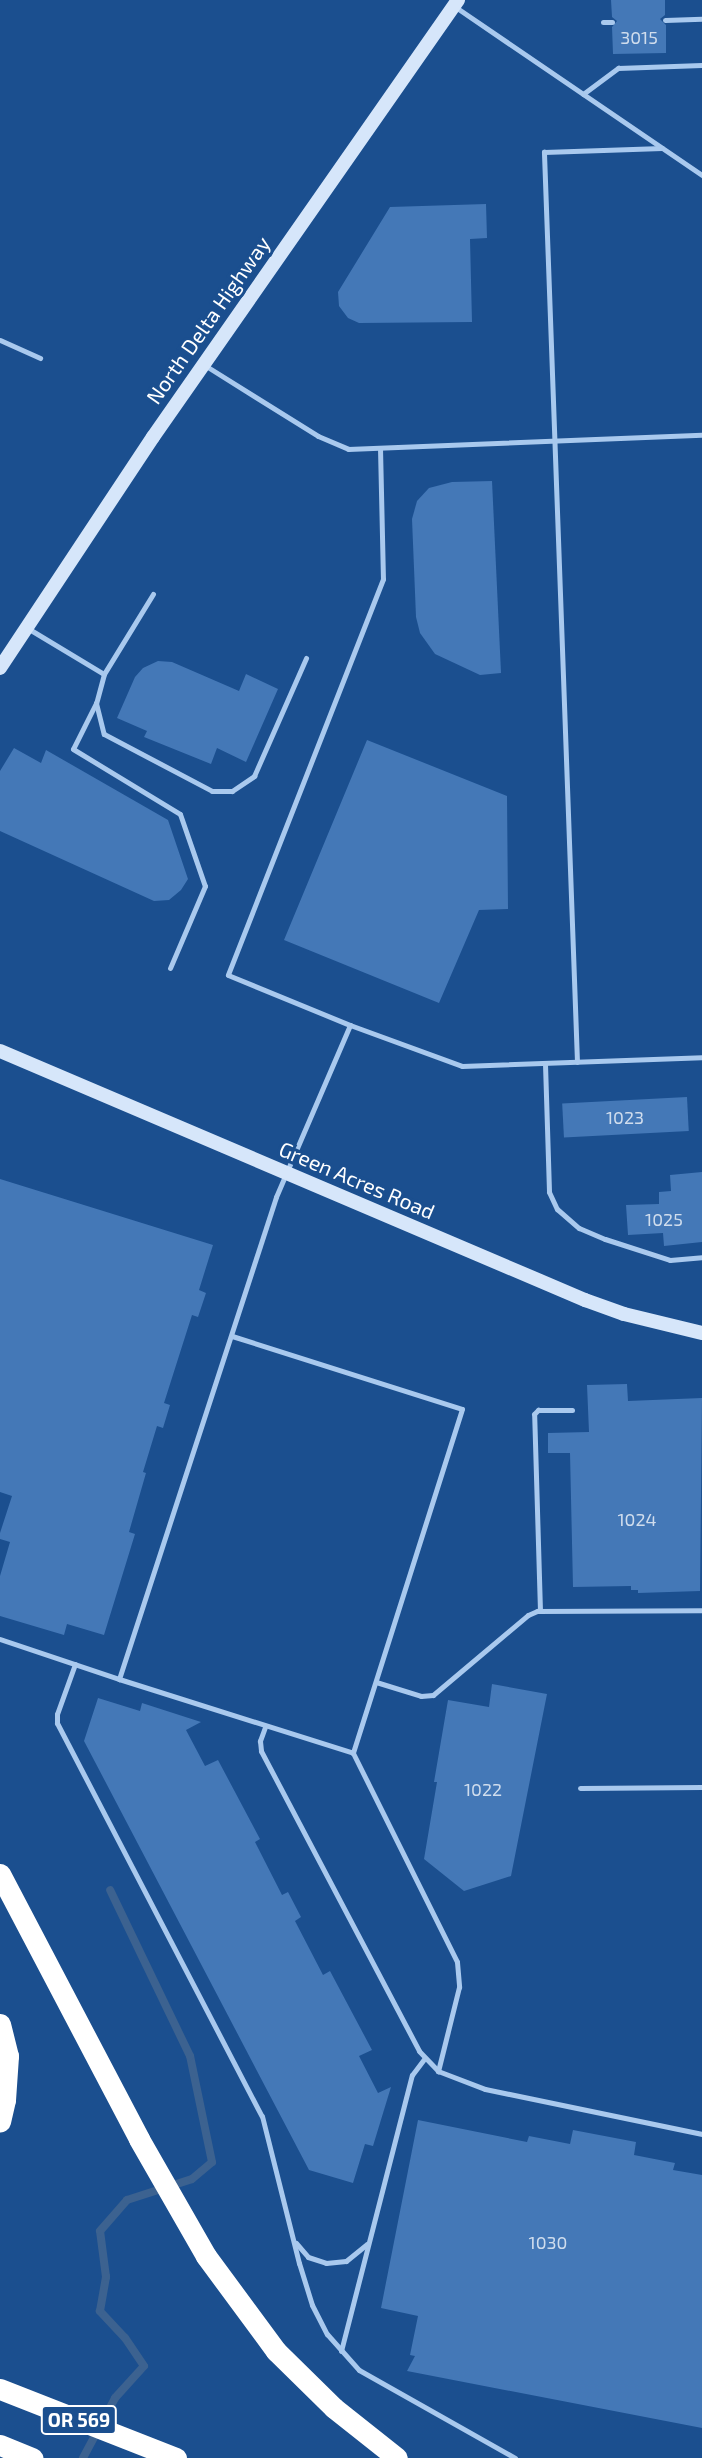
<!DOCTYPE html>
<style>
body{margin:0}
#map{position:relative;width:702px;height:2458px;overflow:hidden;background:#1b4f8f;font-family:"Exo 2",sans-serif}
div>[style]{position:absolute}
.stream>*{height:8px;margin:-4px;padding:0 4px;transform-origin:4px;border-radius:4px;background:#3c6290}
.building>*{inset:0;background:#4478b7;transform-origin:0 0}
.lane>*{height:5px;margin:-2.5px;padding:0 2.5px;transform-origin:2.5px;border-radius:2.5px;background:#a9c9ee}
.secondary>*{height:14px;margin:-7px;padding:0 7px;transform-origin:7px;border-radius:7px;background:#d6e6fa}
.highway>*{height:21px;margin:-10.5px;padding:0 10.5px;transform-origin:10.5px;border-radius:10.5px;background:#fff}
span{translate:-50% -50%;white-space:nowrap;text-align:center;line-height:1.15;-webkit-text-stroke:6px #1b4f8f;paint-order:stroke}
.number-label{font-size:18px;color:#d0dded}
.number-label span{-webkit-text-stroke-width:0}
.shield-label span{padding:2px 5px;background:#1b4f8f;border:2px solid;border-radius:5px;-webkit-text-stroke-width:0}
.shield-label{font-size:19px;color:#fff;font-weight:700}
.street-label{font-size:21px;color:#fff}
</style>
<div id="map">
<div class="stream">
<i style="left:83px;top:2458px;width:68px;rotate:-61.9deg"></i>
<i style="left:115px;top:2398px;width:43px;rotate:-47.8deg"></i>
<i style="left:144px;top:2366px;width:34px;rotate:-124deg"></i>
<i style="left:125px;top:2338px;width:37px;rotate:-133deg"></i>
<i style="left:100px;top:2311px;width:35px;rotate:-80deg"></i>
<i style="left:106px;top:2277px;width:46px;rotate:-97.4deg"></i>
<i style="left:100px;top:2231px;width:41px;rotate:-48.9deg"></i>
<i style="left:127px;top:2200px;width:68px;rotate:-17.9deg"></i>
<i style="left:192px;top:2179px;width:26px;rotate:-40deg"></i>
<i style="left:212px;top:2162px;width:108px;rotate:-101.7deg"></i>
<i style="left:190px;top:2056px;width:184px;rotate:-115.7deg"></i>
</div>
<div class="building">
<i style="clip-path:polygon(611px 0,665px 0,665px 15px,660px 19px,666px 25px,666px 53px,613px 54px,612px 27px,617px 21px,612px 17px)"></i>
<i style="clip-path:polygon(486px 204px,487px 238px,470px 239px,472px 322px,359px 323px,348px 318px,339px 306px,338px 292px,390px 207px)"></i>
<i style="clip-path:polygon(492px 481px,501px 673px,480px 675px,435px 654px,420px 633px,416px 617px,412px 519px,417px 501px,429px 488px,452px 482px)"></i>
<i style="clip-path:polygon(158px 661px,172px 662px,239px 691px,246px 674px,278px 689px,246px 762px,217px 748px,211px 764px,144px 737px,147px 731px,117px 718px,135px 677px,143px 668px)"></i>
<i style="clip-path:polygon(367px 740px,507px 796px,508px 909px,479px 910px,439px 1003px,284px 940px)"></i>
<i style="clip-path:polygon(14px 748px,41px 763px,46px 750px,168px 820px,188px 879px,181px 890px,169px 900px,154px 901px,0 831px,0 771px)"></i>
<i style="left:687px;top:1097px;width:34px;height:125px;rotate:87deg"></i>
<i style="clip-path:polygon(702px 1172px,702px 1242px,664px 1246px,663px 1233px,628px 1235px,626px 1205px,659px 1204px,659px 1192px,671px 1191px,670px 1175px)"></i>
<i style="clip-path:polygon(0 1179px,213px 1245px,199px 1290px,206px 1293px,198px 1317px,192px 1315px,164px 1403px,170px 1405px,163px 1428px,157px 1426px,143px 1472px,146px 1473px,129px 1532px,135px 1534px,104px 1635px,67px 1624px,64px 1635px,0 1616px,0 1576px,10px 1542px,0 1539px,0 1533px,12px 1496px,0 1492px)"></i>
<i style="clip-path:polygon(627px 1384px,628px 1401px,702px 1398px,700px 1591px,638px 1593px,638px 1590px,631px 1590px,631px 1586px,573px 1587px,570px 1453px,548px 1453px,548px 1433px,589px 1432px,587px 1385px)"></i>
<i style="clip-path:polygon(492px 1684px,547px 1694px,511px 1876px,464px 1891px,424px 1859px,437px 1782px,434px 1782px,448px 1700px,489px 1707px)"></i>
<i style="clip-path:polygon(98px 1698px,140px 1711px,142px 1703px,201px 1722px,186px 1730px,205px 1766px,218px 1760px,260px 1839px,255px 1842px,282px 1895px,288px 1892px,301px 1917px,295px 1921px,323px 1975px,330px 1971px,372px 2050px,359px 2056px,378px 2093px,391px 2087px,373px 2146px,365px 2144px,353px 2183px,309px 2170px,84px 1741px)"></i>
<i style="clip-path:polygon(418px 2120px,527px 2142px,529px 2136px,570px 2144px,573px 2130px,636px 2142px,634px 2155px,675px 2163px,673px 2170px,702px 2175px,702px 2428px,407px 2371px,415px 2356px,410px 2355px,418px 2316px,381px 2308px)"></i>
</div>
<div class="lane">
<i style="left:454px;top:6px;width:300px;rotate:34.3deg"></i>
<i style="left:665px;top:20px;width:37px;rotate:-2deg"></i>
<i style="left:603px;top:22px;width:9px"></i>
<i style="left:583px;top:94px;width:44px;rotate:-36.6deg"></i>
<i style="left:618px;top:68px;width:84px;rotate:-2deg"></i>
<i style="left:0;top:340px;width:44px;rotate:24.2deg"></i>
<i style="left:206px;top:366px;width:132px;rotate:32deg"></i>
<i style="left:318px;top:436px;width:33px;rotate:23deg"></i>
<i style="left:348px;top:449px;width:354px;rotate:-2.3deg"></i>
<i style="left:380px;top:448px;width:131px;rotate:88.7deg"></i>
<i style="left:383px;top:579px;width:425px;rotate:111.4deg"></i>
<i style="left:228px;top:975px;width:132px;rotate:22.3deg"></i>
<i style="left:350px;top:1025px;width:119px;rotate:20.1deg"></i>
<i style="left:462px;top:1066px;width:240px;rotate:-2.1deg"></i>
<i style="left:153px;top:594px;width:94px;rotate:121.5deg"></i>
<i style="left:104px;top:674px;width:30px;rotate:105deg"></i>
<i style="left:96px;top:703px;width:51px;rotate:116.6deg"></i>
<i style="left:73px;top:749px;width:125px;rotate:31.3deg"></i>
<i style="left:180px;top:814px;width:76px;rotate:70.9deg"></i>
<i style="left:205px;top:886px;width:89px;rotate:113.1deg"></i>
<i style="left:29px;top:629px;width:87px;rotate:31deg"></i>
<i style="left:96px;top:703px;width:32px;rotate:76deg"></i>
<i style="left:104px;top:734px;width:122px;rotate:27.8deg"></i>
<i style="left:212px;top:791px;width:20px"></i>
<i style="left:232px;top:791px;width:27px;rotate:-34deg"></i>
<i style="left:254px;top:776px;width:129px;rotate:-66.2deg"></i>
<i style="left:350px;top:1025px;width:187px;rotate:113.3deg"></i>
<i style="left:276px;top:1197px;width:507px;rotate:108.04deg"></i>
<i style="left:119px;top:1679px;width:245px;rotate:17.5deg"></i>
<i style="left:353px;top:1753px;width:233px;rotate:63.5deg"></i>
<i style="left:457px;top:1962px;width:25px;rotate:85deg"></i>
<i style="left:459px;top:1987px;width:87px;rotate:104deg"></i>
<i style="left:438px;top:2071px;width:50px;rotate:21deg"></i>
<i style="left:485px;top:2089px;width:222px;rotate:11.7deg"></i>
<i style="left:577px;top:1062px;width:911px;rotate:-92.08deg"></i>
<i style="left:544px;top:152px;width:118px;rotate:-1.9deg"></i>
<i style="left:545px;top:1064px;width:128px;rotate:88.2deg"></i>
<i style="left:549px;top:1192px;width:19px;rotate:65deg"></i>
<i style="left:557px;top:1209px;width:29px;rotate:41deg"></i>
<i style="left:579px;top:1228px;width:28px;rotate:23deg"></i>
<i style="left:605px;top:1239px;width:68px;rotate:17.9deg"></i>
<i style="left:670px;top:1260px;width:32px;rotate:-5deg"></i>
<i style="left:232px;top:1336px;width:241px;rotate:17.6deg"></i>
<i style="left:462px;top:1409px;width:361px;rotate:107.6deg"></i>
<i style="left:540px;top:1611px;width:197px;rotate:-91.7deg"></i>
<i style="left:534px;top:1414px;width:6px;rotate:-45deg"></i>
<i style="left:538px;top:1410px;width:34px"></i>
<i style="left:0;top:1639px;width:126px;rotate:18.6deg"></i>
<i style="left:75px;top:1664px;width:53px;rotate:109.8deg"></i>
<i style="left:57px;top:1714px;width:9px;rotate:90deg"></i>
<i style="left:57px;top:1723px;width:443px;rotate:62.5deg"></i>
<i style="left:262px;top:2116px;width:152px;rotate:75.9deg"></i>
<i style="left:299px;top:2263px;width:44px;rotate:72.8deg"></i>
<i style="left:312px;top:2305px;width:33px;rotate:63deg"></i>
<i style="left:327px;top:2334px;width:48px;rotate:48.4deg"></i>
<i style="left:359px;top:2370px;width:179px;rotate:29.4deg"></i>
<i style="left:376px;top:1682px;width:47px;rotate:17.3deg"></i>
<i style="left:421px;top:1696px;width:12px;rotate:-5deg"></i>
<i style="left:433px;top:1695px;width:124px;rotate:-40.1deg"></i>
<i style="left:528px;top:1615px;width:10px;rotate:-24deg"></i>
<i style="left:537px;top:1611px;width:165px;rotate:-0.3deg"></i>
<i style="left:265px;top:1727px;width:15px;rotate:110deg"></i>
<i style="left:260px;top:1741px;width:10px;rotate:84deg"></i>
<i style="left:261px;top:1751px;width:339px;rotate:62.2deg"></i>
<i style="left:419px;top:2051px;width:28px;rotate:46deg"></i>
<i style="left:580px;top:1788px;width:122px;rotate:-0.5deg"></i>
<i style="left:296px;top:2243px;width:18px;rotate:49deg"></i>
<i style="left:308px;top:2257px;width:19px;rotate:18deg"></i>
<i style="left:326px;top:2263px;width:20px;rotate:-6deg"></i>
<i style="left:346px;top:2261px;width:27px;rotate:-39deg"></i>
<i style="left:341px;top:2351px;width:285px;rotate:-75.6deg"></i>
<i style="left:412px;top:2075px;width:20px;rotate:-53deg"></i>
</div>
<div class="secondary">
<i style="left:0;top:668px;width:277px;rotate:-56.5deg"></i>
<i style="left:153px;top:437px;width:533px;rotate:-55.09deg"></i>
<i style="left:0;top:1051px;width:636px;rotate:23.06deg"></i>
<i style="left:585px;top:1300px;width:41px;rotate:19.7deg"></i>
<i style="left:624px;top:1314px;width:80px;rotate:13.7deg"></i>
</div>
<div class="highway">
<i style="left:0;top:1874px;width:299px;rotate:62.3deg"></i>
<i style="left:139px;top:2139px;width:135px;rotate:60.2deg"></i>
<i style="left:206px;top:2256px;width:118px;rotate:53.6deg"></i>
<i style="left:276px;top:2351px;width:81px;rotate:44.5deg"></i>
<i style="left:334px;top:2408px;width:80px;rotate:38.4deg"></i>
<i style="left:0;top:2024px;width:33px;rotate:76deg"></i>
<i style="left:8px;top:2056px;width:44px;rotate:93.9deg"></i>
<i style="left:5px;top:2100px;width:22px;rotate:103deg"></i>
<i style="left:0;top:2389px;width:189px;rotate:21.4deg"></i>
<i style="left:0;top:2445px;width:35px;rotate:22deg"></i>
</div>
<div class="number-label">
<span style="left:639px;top:37px">3015</span>
<span style="left:625px;top:1117px">1023</span>
<span style="left:664px;top:1219px">1025</span>
<span style="left:637px;top:1519px">1024</span>
<span style="left:483px;top:1789px">1022</span>
<span style="left:548px;top:2242px">1030</span>
</div>
<div class="shield-label">
<span style="left:79px;top:2420px">OR 569</span>
</div>
<div class="street-label">
<span style="left:208px;top:320px;rotate:-55deg">North Delta Highway</span>
<span style="left:357px;top:1180px;rotate:23deg">Green Acres Road</span>
</div>
</div>
